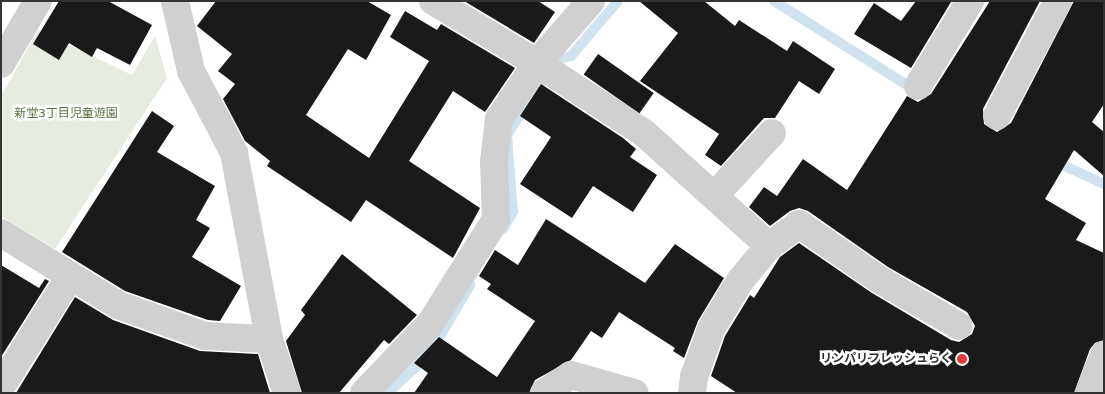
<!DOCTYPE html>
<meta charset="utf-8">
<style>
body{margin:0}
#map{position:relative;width:1105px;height:394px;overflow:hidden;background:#fff;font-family:"Varela Round","Noto Sans JP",sans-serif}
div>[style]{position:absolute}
.green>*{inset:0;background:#e6ecdf}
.stream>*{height:10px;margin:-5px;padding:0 5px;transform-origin:5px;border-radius:5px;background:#cfe2ee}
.building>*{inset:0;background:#1a1a1a;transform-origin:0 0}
.minor>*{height:28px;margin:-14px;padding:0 14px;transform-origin:14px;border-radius:14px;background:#d0d0d0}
.dots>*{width:14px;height:14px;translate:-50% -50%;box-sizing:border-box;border:2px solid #fff;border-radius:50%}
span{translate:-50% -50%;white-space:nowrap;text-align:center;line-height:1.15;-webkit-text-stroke:5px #fff;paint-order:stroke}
.park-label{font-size:12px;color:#56703f}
.poi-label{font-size:12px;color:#333;font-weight:700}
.right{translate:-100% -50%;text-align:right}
.frame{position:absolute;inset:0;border:2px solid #333;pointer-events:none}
</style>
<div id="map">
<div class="green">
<i style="clip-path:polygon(38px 30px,132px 75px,155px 36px,167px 78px,55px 249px,1px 216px,1px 96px)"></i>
</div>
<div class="stream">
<i style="left:774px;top:1px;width:167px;rotate:32.3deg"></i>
<i style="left:1052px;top:160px;width:57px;rotate:24.8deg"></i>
<i style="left:503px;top:229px;width:20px;rotate:-60deg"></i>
<i style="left:513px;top:212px;width:77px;rotate:-94.5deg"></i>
<i style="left:507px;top:135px;width:90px;rotate:-56.8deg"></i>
<i style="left:556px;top:60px;width:16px;rotate:-15deg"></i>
<i style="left:571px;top:56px;width:72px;rotate:-49.5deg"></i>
<i style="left:388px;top:393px;width:38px;rotate:-43deg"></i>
<i style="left:416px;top:367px;width:43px;rotate:-52.6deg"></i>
<i style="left:442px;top:333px;width:56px;rotate:-59.7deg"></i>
</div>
<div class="building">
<i style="clip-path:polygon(59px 1px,108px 1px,152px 25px,130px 65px,97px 48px,92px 57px,69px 43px,59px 60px,33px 44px)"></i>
<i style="clip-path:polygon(216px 1px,367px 1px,391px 15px,366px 60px,348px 49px,306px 115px,369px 158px,429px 61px,390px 37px,405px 11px,437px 30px,441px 24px,515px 68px,485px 112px,453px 91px,409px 161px,480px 208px,453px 258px,366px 200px,351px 222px,267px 166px,270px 161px,245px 141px,223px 99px,235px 84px,218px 71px,232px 54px,197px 26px)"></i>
<i style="clip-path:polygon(464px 1px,538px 1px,555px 12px,534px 43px)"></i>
<i style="clip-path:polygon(639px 1px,704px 1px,735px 26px,739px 20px,787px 51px,793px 41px,835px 69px,819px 94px,799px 81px,775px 118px,764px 118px,721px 166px,705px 155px,719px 134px,640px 81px,678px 33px)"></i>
<i style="clip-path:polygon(916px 1px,951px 2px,911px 68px,854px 34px,874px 3px,901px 21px)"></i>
<i style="clip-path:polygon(990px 1px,1040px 1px,983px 109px,984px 124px,997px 132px,1011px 123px,1074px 1px,1104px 1px,1104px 104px,1092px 122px,1104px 132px,1104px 176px,1074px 150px,1045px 199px,1086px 223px,1076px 240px,1104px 253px,1104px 340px,1095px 343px,1090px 349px,1074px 393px,737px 393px,711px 376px,725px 336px,750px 295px,754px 298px,780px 257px,799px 243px,872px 293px,951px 340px,959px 342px,972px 334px,975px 326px,967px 312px,888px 267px,808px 211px,799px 208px,790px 211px,770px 226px,749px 207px,764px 187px,777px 196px,803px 159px,847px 190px,907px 96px,918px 102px,931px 94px)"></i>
<i style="left:598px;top:54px;width:68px;height:25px;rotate:35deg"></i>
<i style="clip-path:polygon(541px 84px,623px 138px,636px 149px,630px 157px,657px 175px,633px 212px,593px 186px,572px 218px,520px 184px,551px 137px,520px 116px)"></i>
<i style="clip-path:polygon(152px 111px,174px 126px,157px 152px,215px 186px,196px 220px,210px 228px,192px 257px,241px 286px,220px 321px,208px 320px,125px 291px,62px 252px)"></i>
<i style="clip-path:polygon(546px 219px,645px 283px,675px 244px,724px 278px,698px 321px,684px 358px,673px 351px,675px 348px,619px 312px,602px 338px,591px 331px,571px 360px,535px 380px,529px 393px,414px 393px,428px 373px,414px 363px,439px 337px,497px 377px,535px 321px,487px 289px,491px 284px,479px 276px,495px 250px,518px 265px)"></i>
<i style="clip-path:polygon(342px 254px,417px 315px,389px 344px,384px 340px,339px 393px,302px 393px,286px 341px,305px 315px,301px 310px)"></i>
<i style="clip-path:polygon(1px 265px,39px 288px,45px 279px,49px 281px,1px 357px)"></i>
<i style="clip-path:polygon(75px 297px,113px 320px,200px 351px,258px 354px,270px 393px,16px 393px)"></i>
</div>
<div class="minor">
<i style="left:175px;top:1px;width:72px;rotate:77.1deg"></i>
<i style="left:191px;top:71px;width:93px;rotate:62.3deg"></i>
<i style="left:234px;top:153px;width:189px;rotate:79.3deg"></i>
<i style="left:269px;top:339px;width:57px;rotate:71.6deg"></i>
<i style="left:433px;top:1px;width:121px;rotate:30.8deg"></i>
<i style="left:537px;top:63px;width:128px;rotate:33.2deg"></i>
<i style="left:644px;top:133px;width:169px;rotate:42.1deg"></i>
<i style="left:1px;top:64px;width:73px;rotate:-59.6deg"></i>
<i style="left:918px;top:86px;width:100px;rotate:-58.5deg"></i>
<i style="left:997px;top:116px;width:130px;rotate:-62.1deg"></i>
<i style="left:715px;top:195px;width:84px;rotate:-47.4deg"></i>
<i style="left:1px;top:233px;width:137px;rotate:31.6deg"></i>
<i style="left:118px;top:305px;width:92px;rotate:19.6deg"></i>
<i style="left:205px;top:336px;width:64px;rotate:2.7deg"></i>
<i style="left:1px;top:387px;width:131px;rotate:-58.1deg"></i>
<i style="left:364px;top:393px;width:95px;rotate:-46.3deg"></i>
<i style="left:430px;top:324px;width:124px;rotate:-57.8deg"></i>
<i style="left:496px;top:219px;width:57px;rotate:-92deg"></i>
<i style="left:494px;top:162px;width:43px;rotate:-83.4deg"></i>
<i style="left:499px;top:119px;width:68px;rotate:-55.8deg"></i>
<i style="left:537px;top:63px;width:82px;rotate:-48.9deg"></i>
<i style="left:544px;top:393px;width:32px;rotate:-34deg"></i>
<i style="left:571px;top:375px;width:66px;rotate:15.9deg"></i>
<i style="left:692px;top:393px;width:16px;rotate:-83deg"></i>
<i style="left:694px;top:377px;width:51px;rotate:-70.5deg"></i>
<i style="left:711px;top:329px;width:56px;rotate:-58.9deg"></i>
<i style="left:740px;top:281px;width:45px;rotate:-50.4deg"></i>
<i style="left:769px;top:246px;width:37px;rotate:-36deg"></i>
<i style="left:799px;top:224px;width:98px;rotate:34.7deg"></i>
<i style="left:880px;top:280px;width:91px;rotate:30.2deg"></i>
<i style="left:1089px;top:393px;width:41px;rotate:-68.5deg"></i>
</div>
<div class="dots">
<i style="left:962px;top:359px;background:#e63946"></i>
</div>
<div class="park-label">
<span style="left:66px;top:114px">新堂3丁目児童遊園</span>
</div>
<div class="poi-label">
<span class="right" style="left:952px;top:359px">リンパリフレッシュらく</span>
</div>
<div class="frame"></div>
</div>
